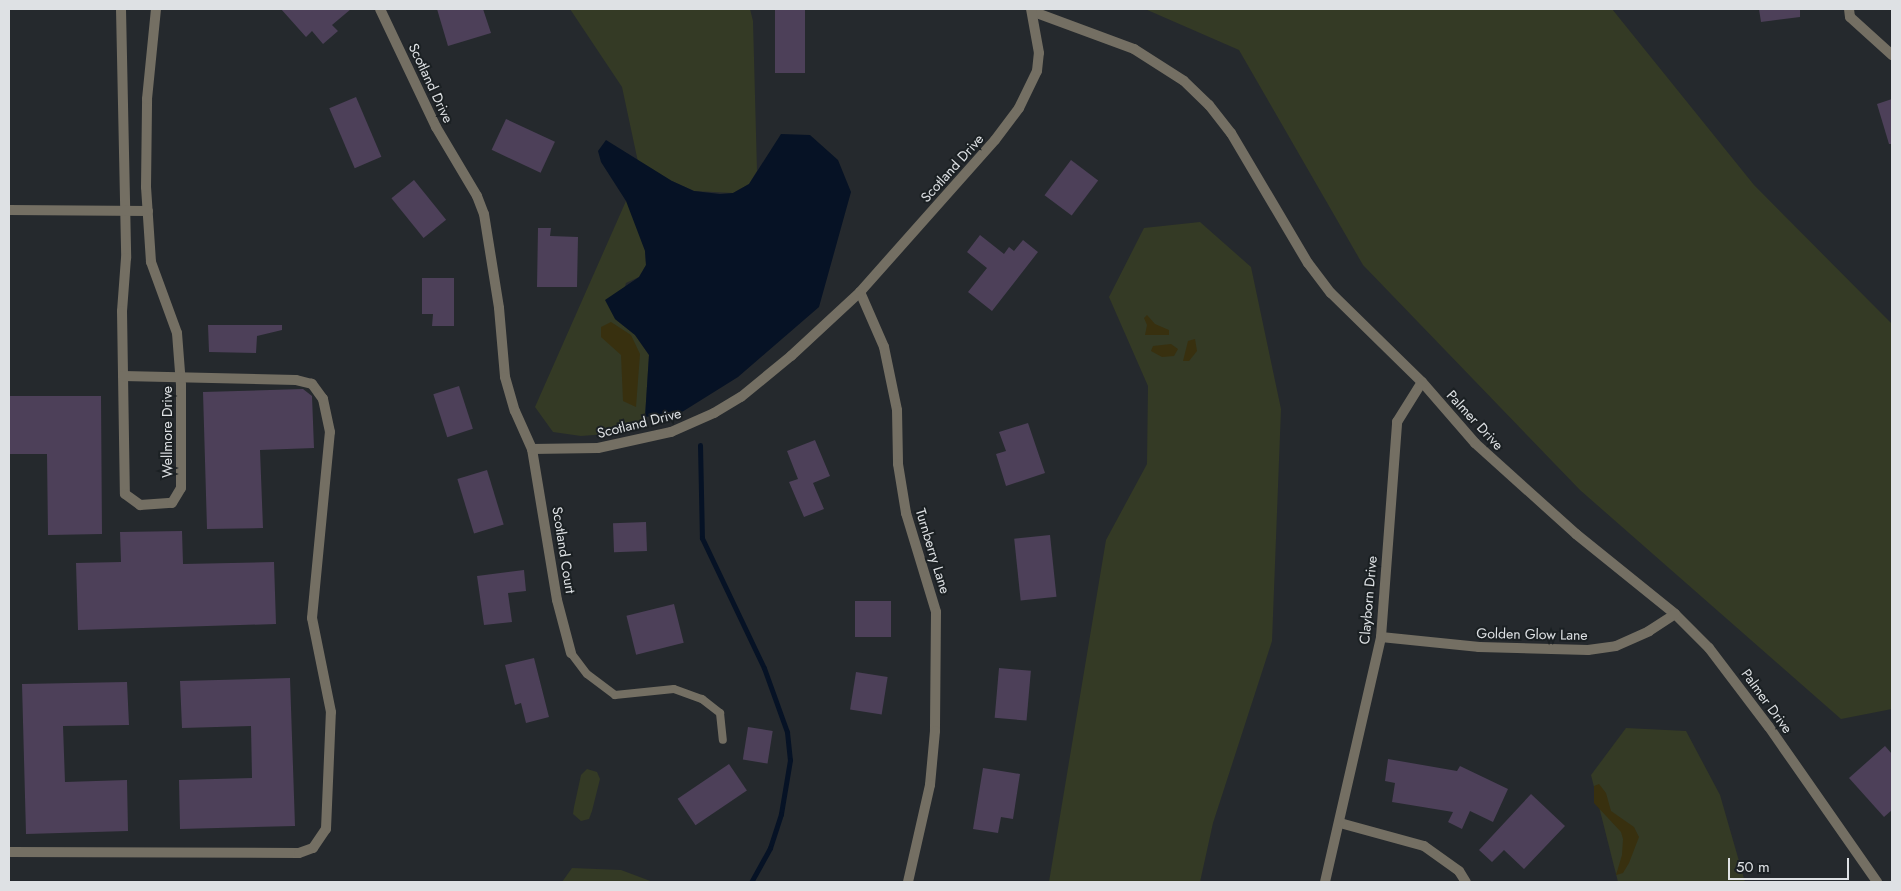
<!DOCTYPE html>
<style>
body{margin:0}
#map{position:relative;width:1901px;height:891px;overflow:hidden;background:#25292d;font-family:Jost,sans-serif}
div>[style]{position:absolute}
.green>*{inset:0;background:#343a25}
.sand>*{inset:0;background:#38300f}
.water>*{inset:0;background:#061225}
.stream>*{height:5px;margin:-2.5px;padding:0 2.5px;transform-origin:2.5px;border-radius:2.5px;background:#061225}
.building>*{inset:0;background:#4d4059;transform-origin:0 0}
.lane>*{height:8px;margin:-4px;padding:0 4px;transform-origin:4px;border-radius:4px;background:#746f63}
.street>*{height:10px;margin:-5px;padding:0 5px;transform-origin:5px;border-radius:5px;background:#746f63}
span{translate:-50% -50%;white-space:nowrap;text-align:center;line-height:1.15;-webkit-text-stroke:4px #1b2023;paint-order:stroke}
.street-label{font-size:14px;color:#dee1e4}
.frame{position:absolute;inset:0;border:10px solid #dee1e4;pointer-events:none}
.scale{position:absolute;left:1728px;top:858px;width:121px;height:22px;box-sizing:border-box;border:2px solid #dee1e4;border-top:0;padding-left:6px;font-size:15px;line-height:18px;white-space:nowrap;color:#dee1e4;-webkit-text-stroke:4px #1b2023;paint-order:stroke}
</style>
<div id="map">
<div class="green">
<i style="clip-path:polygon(570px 9px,750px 9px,753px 21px,757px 171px,749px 184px,733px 193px,694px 191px,672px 181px,645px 251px,646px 265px,639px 277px,626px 283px,615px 319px,635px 335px,649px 355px,645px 417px,619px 433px,581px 436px,553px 432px,535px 407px,626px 201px,638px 162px,622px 87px)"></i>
<i style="clip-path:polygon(1145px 9px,1612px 9px,1754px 185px,1892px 324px,1892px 709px,1841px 719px,1580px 490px,1363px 265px,1239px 50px)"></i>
<i style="clip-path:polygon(1200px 222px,1251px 267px,1281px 409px,1272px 641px,1213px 823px,1200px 882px,1049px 882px,1106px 540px,1147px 464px,1148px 386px,1109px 297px,1144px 228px)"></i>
<i style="clip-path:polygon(1626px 728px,1686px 731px,1720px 795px,1745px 882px,1618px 882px,1591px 775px)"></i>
<i style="clip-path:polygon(587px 769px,597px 772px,600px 779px,592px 811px,589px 819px,581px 821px,573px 814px,574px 807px,581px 775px)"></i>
<i style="clip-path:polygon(572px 868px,621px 870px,653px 882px,562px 882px)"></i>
</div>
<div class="sand">
<i style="clip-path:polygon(1147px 315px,1155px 324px,1169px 330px,1169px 335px,1145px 335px,1147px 325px,1144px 318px)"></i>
<i style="clip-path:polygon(611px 322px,631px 335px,640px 354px,636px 407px,623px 401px,621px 355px,601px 337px,601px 327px)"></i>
<i style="clip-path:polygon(1195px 339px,1197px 351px,1189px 361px,1183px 361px,1188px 341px)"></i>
<i style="clip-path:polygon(1171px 344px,1178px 349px,1174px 356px,1162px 357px,1151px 351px,1153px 346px)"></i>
<i style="clip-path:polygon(1599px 784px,1606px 793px,1611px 811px,1634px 827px,1639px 837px,1629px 863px,1623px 873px,1616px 875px,1622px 855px,1623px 839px,1621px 832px,1594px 803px,1594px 786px)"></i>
</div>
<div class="water">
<i style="clip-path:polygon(781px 134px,810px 135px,838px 160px,851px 192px,819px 307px,738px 377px,682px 412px,645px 417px,649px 355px,635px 335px,615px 319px,605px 300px,639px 277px,646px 265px,645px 251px,626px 201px,601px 162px,598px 151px,606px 140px,672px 181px,694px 191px,720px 194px,733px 193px,749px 184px)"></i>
</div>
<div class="stream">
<i style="left:700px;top:445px;width:93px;rotate:88.8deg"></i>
<i style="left:702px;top:538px;width:144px;rotate:64.5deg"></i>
<i style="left:764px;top:668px;width:68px;rotate:70.2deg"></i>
<i style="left:787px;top:732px;width:28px;rotate:84deg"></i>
<i style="left:790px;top:760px;width:55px;rotate:99.5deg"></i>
<i style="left:781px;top:814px;width:36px;rotate:108deg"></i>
<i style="left:770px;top:848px;width:39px;rotate:119deg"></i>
</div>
<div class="building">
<i style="clip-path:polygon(281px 9px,351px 9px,332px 25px,338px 31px,323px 44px,312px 31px,306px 37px)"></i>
<i style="clip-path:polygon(437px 9px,483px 9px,491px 33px,448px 46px)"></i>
<i style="left:775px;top:9px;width:30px;height:64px"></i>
<i style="clip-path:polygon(1759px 9px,1800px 9px,1800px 17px,1761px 22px)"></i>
<i style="left:356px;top:97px;width:65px;height:29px;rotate:67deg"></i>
<i style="clip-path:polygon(1892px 99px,1892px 144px,1889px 144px,1877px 104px)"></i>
<i style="left:506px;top:119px;width:54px;height:34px;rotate:25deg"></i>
<i style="left:1071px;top:160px;width:34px;height:44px;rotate:37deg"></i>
<i style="left:414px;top:180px;width:51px;height:29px;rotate:51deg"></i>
<i style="clip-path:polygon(538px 228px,551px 228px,550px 236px,578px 237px,577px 287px,537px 287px)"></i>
<i style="clip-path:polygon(980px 235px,1004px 254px,1009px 247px,1014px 251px,1023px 240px,1038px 252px,992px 311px,968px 292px,987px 268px,967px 252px)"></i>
<i style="clip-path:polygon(422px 278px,454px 278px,454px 326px,432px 326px,433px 314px,422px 314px)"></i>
<i style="clip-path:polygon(208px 325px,282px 325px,282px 330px,257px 336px,256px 353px,209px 352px)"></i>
<i style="left:459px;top:386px;width:45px;height:27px;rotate:72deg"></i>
<i style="clip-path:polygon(303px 389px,312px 396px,314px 448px,260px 450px,263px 528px,207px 529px,203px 392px)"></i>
<i style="clip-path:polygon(9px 396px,101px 396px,102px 534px,48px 535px,47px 454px,9px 454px)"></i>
<i style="clip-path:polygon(1028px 423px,1045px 473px,1006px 486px,996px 454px,1006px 451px,999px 432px)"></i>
<i style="clip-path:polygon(815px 440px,830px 476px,813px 483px,824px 509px,804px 517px,789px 482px,798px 479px,787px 451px)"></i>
<i style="left:487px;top:470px;width:57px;height:31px;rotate:73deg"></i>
<i style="left:646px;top:522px;width:29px;height:33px;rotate:88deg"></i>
<i style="clip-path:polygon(182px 531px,183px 564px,274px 562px,276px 624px,78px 630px,76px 563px,121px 562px,120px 532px)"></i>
<i style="left:1050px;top:535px;width:62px;height:36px;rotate:84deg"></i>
<i style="clip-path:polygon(524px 570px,526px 591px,508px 593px,512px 622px,484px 625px,477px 576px)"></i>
<i style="left:855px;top:601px;width:36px;height:36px"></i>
<i style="left:674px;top:604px;width:40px;height:49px;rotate:76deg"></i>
<i style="clip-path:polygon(534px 658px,549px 717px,526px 723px,521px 703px,515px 705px,505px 665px)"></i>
<i style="left:999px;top:668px;width:32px;height:50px;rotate:5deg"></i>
<i style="left:856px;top:672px;width:32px;height:38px;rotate:9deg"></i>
<i style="clip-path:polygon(290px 678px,295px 826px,180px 829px,179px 780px,252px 778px,251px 726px,182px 728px,180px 681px)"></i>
<i style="clip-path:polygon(127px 682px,129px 725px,63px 726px,65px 782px,127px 780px,128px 831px,26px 834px,22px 684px)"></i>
<i style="left:748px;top:727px;width:25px;height:33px;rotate:9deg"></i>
<i style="clip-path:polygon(1885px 746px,1892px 754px,1892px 810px,1884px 817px,1849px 778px)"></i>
<i style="clip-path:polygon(1388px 759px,1457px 771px,1460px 766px,1508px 789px,1493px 822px,1470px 811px,1462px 829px,1448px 822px,1453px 812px,1392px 802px,1395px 783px,1385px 781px)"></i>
<i style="left:729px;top:764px;width:32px;height:62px;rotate:56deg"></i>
<i style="clip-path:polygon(983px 768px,1020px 774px,1013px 819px,1001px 817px,998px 833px,973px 829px)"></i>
<i style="clip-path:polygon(1531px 794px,1565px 826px,1524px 869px,1504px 850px,1492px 862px,1479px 850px)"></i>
</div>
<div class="lane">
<i style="left:571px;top:653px;width:26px;rotate:53deg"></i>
<i style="left:587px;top:674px;width:35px;rotate:37deg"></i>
<i style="left:615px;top:695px;width:59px;rotate:-5.8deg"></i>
<i style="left:674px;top:689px;width:30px;rotate:20deg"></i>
<i style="left:702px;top:699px;width:23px;rotate:38deg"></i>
<i style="left:720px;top:713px;width:27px;rotate:84deg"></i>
</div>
<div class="street">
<i style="left:121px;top:9px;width:249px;rotate:88.8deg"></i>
<i style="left:126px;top:258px;width:53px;rotate:94.3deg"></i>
<i style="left:122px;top:311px;width:183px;rotate:89.1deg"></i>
<i style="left:125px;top:494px;width:19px;rotate:36deg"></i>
<i style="left:140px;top:505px;width:32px;rotate:-4deg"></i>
<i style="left:172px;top:503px;width:17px;rotate:-59deg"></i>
<i style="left:181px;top:488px;width:103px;rotate:-90deg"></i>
<i style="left:181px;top:385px;width:52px;rotate:-94.4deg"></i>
<i style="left:177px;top:333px;width:76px;rotate:-110.1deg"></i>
<i style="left:151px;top:262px;width:75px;rotate:-93.8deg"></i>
<i style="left:146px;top:187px;width:88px;rotate:-89.3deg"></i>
<i style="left:147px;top:99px;width:90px;rotate:-84.3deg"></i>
<i style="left:380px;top:9px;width:131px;rotate:64.6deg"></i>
<i style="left:436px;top:127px;width:80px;rotate:59.3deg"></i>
<i style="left:477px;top:196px;width:19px;rotate:69deg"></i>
<i style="left:484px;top:214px;width:95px;rotate:80.9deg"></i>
<i style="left:499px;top:308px;width:69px;rotate:85deg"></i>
<i style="left:505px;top:377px;width:35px;rotate:74deg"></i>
<i style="left:515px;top:411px;width:42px;rotate:65.9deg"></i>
<i style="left:532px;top:449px;width:153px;rotate:80.6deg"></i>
<i style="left:557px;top:600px;width:55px;rotate:75.2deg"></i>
<i style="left:1849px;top:9px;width:8px;rotate:83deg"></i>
<i style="left:1850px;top:17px;width:57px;rotate:42.1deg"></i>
<i style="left:1034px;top:12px;width:107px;rotate:20.3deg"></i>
<i style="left:1134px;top:49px;width:59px;rotate:32.6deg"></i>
<i style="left:1184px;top:81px;width:35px;rotate:44deg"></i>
<i style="left:1209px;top:105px;width:36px;rotate:52deg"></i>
<i style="left:1231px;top:133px;width:151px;rotate:59.4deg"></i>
<i style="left:1308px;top:263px;width:38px;rotate:53deg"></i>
<i style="left:1331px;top:293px;width:127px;rotate:44.4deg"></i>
<i style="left:1422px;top:382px;width:81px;rotate:49deg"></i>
<i style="left:1475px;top:443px;width:136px;rotate:42deg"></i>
<i style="left:1576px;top:534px;width:127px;rotate:38.9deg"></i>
<i style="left:1675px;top:614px;width:48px;rotate:45deg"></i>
<i style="left:1709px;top:648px;width:99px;rotate:52.8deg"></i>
<i style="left:1769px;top:727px;width:189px;rotate:55.1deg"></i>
<i style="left:9px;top:210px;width:139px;rotate:0.4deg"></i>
<i style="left:860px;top:292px;width:60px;rotate:66.4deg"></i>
<i style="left:884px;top:347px;width:64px;rotate:78.3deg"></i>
<i style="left:897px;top:410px;width:54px;rotate:88.9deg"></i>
<i style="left:898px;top:464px;width:50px;rotate:80.7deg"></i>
<i style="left:906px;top:513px;width:103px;rotate:73.1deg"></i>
<i style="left:936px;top:612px;width:119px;rotate:90.5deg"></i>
<i style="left:935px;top:731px;width:54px;rotate:95.3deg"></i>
<i style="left:930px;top:785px;width:99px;rotate:102.8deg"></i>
<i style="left:532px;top:449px;width:66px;rotate:-0.9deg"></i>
<i style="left:598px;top:448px;width:75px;rotate:-12.4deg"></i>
<i style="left:671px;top:432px;width:47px;rotate:-23.8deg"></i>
<i style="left:714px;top:413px;width:31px;rotate:-31deg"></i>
<i style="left:741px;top:397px;width:65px;rotate:-39.4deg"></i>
<i style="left:791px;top:356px;width:94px;rotate:-42.8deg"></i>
<i style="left:860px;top:292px;width:203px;rotate:-48.4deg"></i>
<i style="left:995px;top:140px;width:40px;rotate:-53deg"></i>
<i style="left:1019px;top:108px;width:41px;rotate:-64.1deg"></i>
<i style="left:1037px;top:71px;width:18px;rotate:-84deg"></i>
<i style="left:1039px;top:53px;width:45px;rotate:-100.3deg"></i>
<i style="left:1381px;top:637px;width:99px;rotate:5.8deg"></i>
<i style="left:1479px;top:647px;width:109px;rotate:1.6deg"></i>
<i style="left:1588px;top:650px;width:28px;rotate:-8deg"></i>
<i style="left:1616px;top:646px;width:36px;rotate:-24deg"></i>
<i style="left:1649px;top:631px;width:31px;rotate:-33deg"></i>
<i style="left:1340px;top:823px;width:87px;rotate:15.3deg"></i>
<i style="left:1424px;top:846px;width:43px;rotate:35.5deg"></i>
<i style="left:1459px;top:871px;width:13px;rotate:58deg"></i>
<i style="left:9px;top:852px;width:290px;rotate:0.2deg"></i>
<i style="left:299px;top:853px;width:15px;rotate:-20deg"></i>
<i style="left:313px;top:848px;width:23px;rotate:-56deg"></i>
<i style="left:326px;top:829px;width:117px;rotate:-87.6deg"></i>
<i style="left:331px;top:712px;width:96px;rotate:-101.4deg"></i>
<i style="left:312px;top:618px;width:187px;rotate:-84.5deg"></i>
<i style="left:330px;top:432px;width:34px;rotate:-102deg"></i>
<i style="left:323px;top:399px;width:19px;rotate:-126deg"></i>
<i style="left:312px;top:384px;width:16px;rotate:-166deg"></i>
<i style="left:296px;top:380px;width:173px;rotate:-178.7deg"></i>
<i style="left:1325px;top:882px;width:251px;rotate:-77.1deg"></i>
<i style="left:1381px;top:637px;width:216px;rotate:-85.7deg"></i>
<i style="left:1397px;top:422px;width:47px;rotate:-58deg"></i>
</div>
<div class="street-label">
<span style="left:431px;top:83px;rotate:65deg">Scotland Drive</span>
<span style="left:952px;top:168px;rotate:-48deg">Scotland Drive</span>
<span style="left:1475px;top:420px;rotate:47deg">Palmer Drive</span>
<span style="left:639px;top:423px;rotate:-14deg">Scotland Drive</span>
<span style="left:167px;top:432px;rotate:-90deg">Wellmore Drive</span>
<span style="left:564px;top:550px;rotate:81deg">Scotland Court</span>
<span style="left:933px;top:551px;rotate:73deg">Turnberry Lane</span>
<span style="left:1368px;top:600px;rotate:-85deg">Clayborn Drive</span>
<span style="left:1532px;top:634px;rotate:1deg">Golden Glow Lane</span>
<span style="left:1767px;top:701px;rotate:54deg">Palmer Drive</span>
</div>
<div class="frame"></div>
<div class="scale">50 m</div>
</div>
